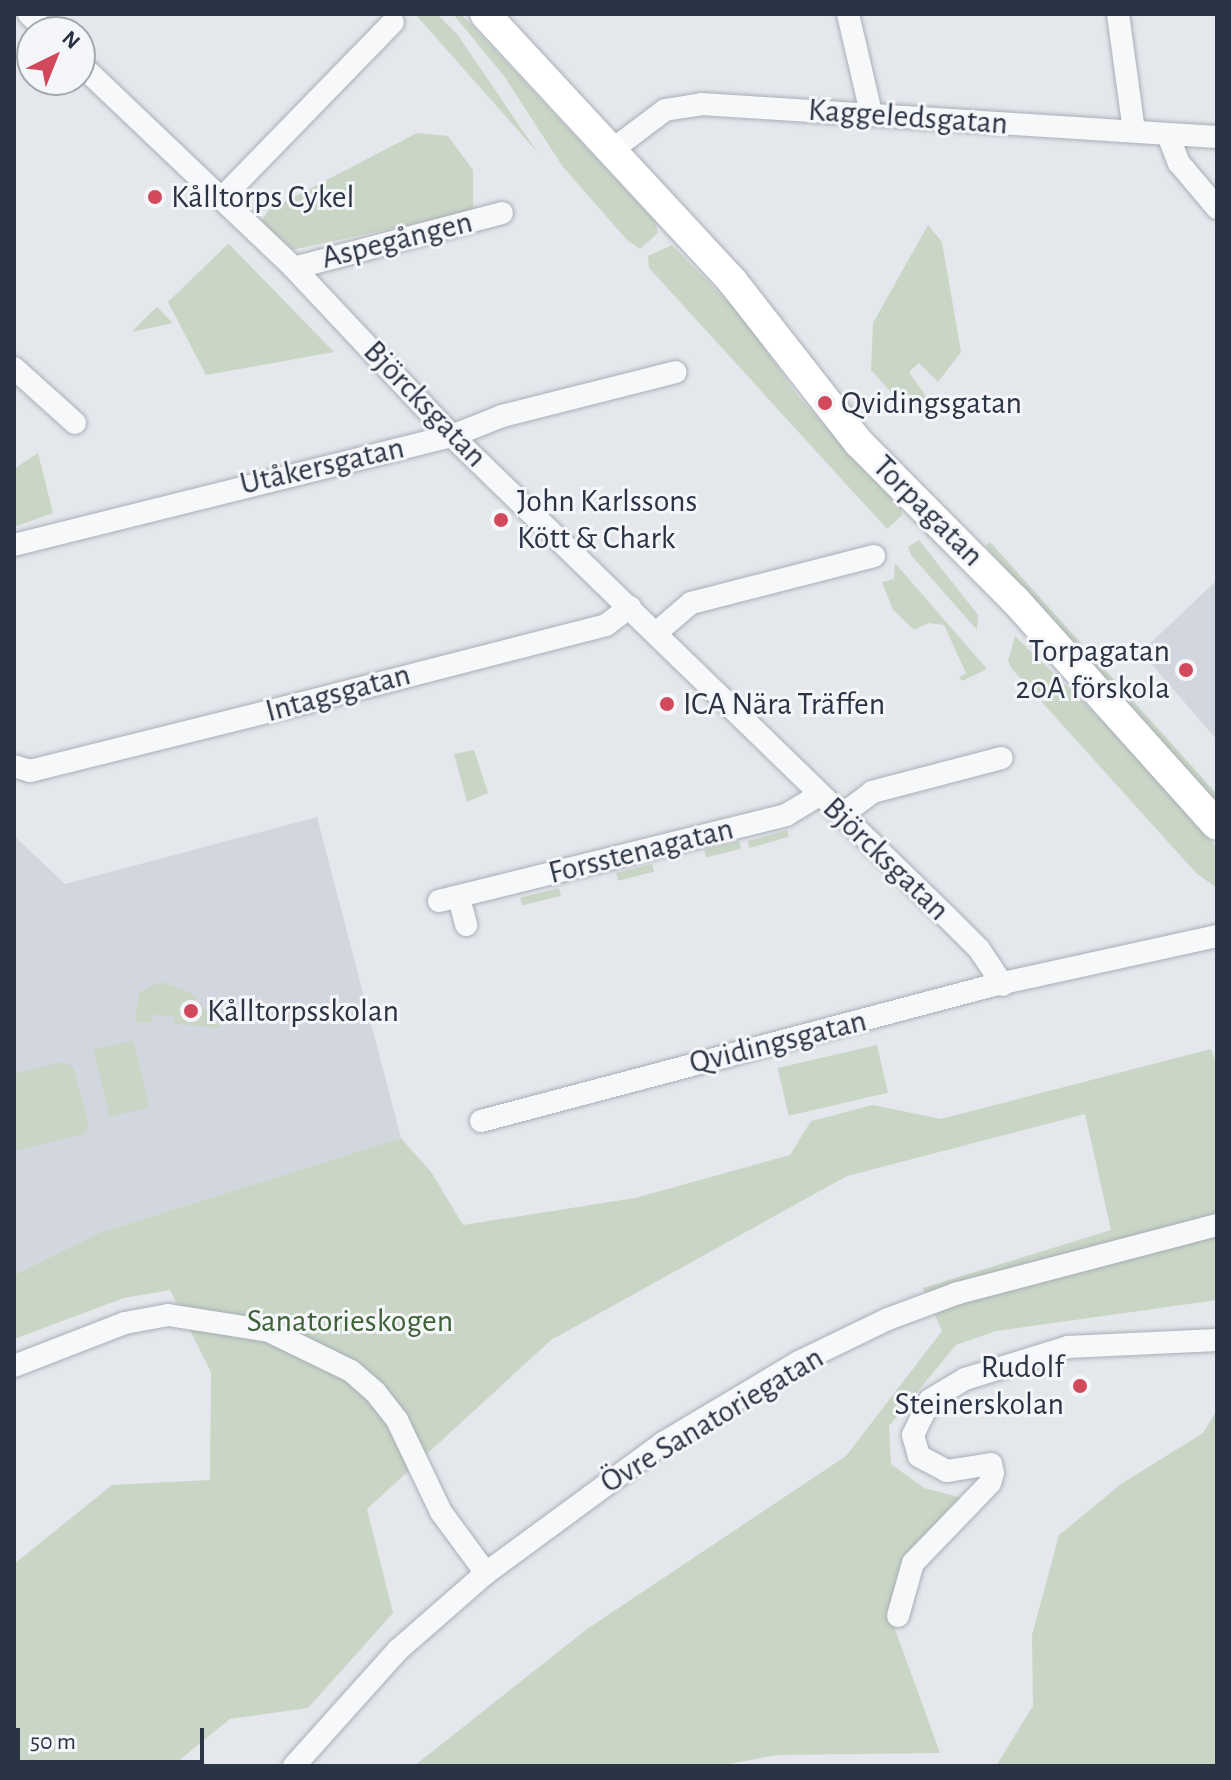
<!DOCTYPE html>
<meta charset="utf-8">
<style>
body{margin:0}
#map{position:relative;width:1231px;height:1780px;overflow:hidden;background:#e4e7ec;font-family:"Alegreya Sans",sans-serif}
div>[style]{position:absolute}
.built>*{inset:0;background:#d2d6de}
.green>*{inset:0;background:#c9d6c5;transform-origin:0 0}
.roads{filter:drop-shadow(0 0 2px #a9aeb7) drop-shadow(0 0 2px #a9aeb7)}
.street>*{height:22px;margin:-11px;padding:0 11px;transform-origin:11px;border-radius:11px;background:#f7f8fa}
.secondary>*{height:30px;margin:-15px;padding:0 15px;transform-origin:15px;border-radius:15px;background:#fff}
.dots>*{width:22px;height:22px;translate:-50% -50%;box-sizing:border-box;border:4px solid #f4f6f9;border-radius:50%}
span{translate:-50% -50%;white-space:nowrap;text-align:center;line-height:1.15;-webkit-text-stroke:6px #f4f6f9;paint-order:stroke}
.street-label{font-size:32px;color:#2b3445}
.poi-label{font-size:32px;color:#2b3445}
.left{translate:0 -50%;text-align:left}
.right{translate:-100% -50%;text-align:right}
.park-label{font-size:32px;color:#3f6138}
.frame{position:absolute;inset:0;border:16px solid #2b3445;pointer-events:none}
.north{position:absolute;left:16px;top:16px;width:80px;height:80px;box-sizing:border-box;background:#f4f6f9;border:2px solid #a4a8b1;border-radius:50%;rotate:43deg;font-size:22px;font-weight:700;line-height:32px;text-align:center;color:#2b3445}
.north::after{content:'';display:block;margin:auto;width:28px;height:36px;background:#d1495b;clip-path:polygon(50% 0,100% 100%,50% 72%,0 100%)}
.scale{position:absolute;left:16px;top:1728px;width:188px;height:36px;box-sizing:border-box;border:4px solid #2b3445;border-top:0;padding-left:10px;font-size:24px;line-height:28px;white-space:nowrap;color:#2b3445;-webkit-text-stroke:6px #f4f6f9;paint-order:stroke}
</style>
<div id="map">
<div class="built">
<i style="clip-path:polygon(1217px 580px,1217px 740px,1141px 652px)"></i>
<i style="clip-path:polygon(317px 817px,401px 1138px,99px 1233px,14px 1275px,14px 836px,65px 884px)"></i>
</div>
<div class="green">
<i style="clip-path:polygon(415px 14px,437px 14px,457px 34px,538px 153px)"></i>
<i style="clip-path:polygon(453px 14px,461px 14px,566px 126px,655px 221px,658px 233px,640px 249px,627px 240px,563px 167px,504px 76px)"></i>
<i style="clip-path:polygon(417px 133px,448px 136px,473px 170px,473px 211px,292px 250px,261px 221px,269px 210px)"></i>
<i style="clip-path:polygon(928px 225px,942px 242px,961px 352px,938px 382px,919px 363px,909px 372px,926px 396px,912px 415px,871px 370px,873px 323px)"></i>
<i style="clip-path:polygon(228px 244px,229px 244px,334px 352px,206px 375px,168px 302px)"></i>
<i style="clip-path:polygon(672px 245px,742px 316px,798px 396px,901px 508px,902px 515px,887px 529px,649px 268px,648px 256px)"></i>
<i style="clip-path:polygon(157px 307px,173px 323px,132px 332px,139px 324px)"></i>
<i style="clip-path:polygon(38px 453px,53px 513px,14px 527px,14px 469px)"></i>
<i style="clip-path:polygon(919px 540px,978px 615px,977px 630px,911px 555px,908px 547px)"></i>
<i style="left:990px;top:542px;width:340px;height:6px;rotate:48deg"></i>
<i style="clip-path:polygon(895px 563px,987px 669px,962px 681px,959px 677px,966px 673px,944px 625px,928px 623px,914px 630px,893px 610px,882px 582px,894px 579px)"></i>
<i style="clip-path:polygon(1015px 636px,1124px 742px,1217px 848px,1217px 888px,1196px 873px,1012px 669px,1008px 661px)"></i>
<i style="clip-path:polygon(474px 750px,488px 793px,467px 802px,454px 754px)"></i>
<i style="left:787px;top:830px;width:7px;height:41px;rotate:74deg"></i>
<i style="left:739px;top:841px;width:8px;height:36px;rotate:76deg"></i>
<i style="left:652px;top:864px;width:8px;height:37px;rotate:76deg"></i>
<i style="left:559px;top:888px;width:8px;height:40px;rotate:76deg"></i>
<i style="clip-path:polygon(161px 982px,191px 993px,221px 1028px,174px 1024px,174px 1016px,152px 1015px,151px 1023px,135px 1022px,139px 992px)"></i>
<i style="left:133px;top:1040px;width:69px;height:41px;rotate:76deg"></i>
<i style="left:877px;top:1045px;width:49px;height:102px;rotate:77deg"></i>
<i style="clip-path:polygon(1211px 1049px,1217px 1065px,1217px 1300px,996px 1331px,956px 1345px,889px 1426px,891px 1464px,924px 1488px,962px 1498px,910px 1555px,888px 1610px,940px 1753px,777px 1755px,718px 1766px,414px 1766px,587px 1629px,846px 1456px,942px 1331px,923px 1288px,1111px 1230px,1085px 1114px,847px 1176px,551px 1340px,367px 1509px,393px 1613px,308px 1708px,230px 1719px,172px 1766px,14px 1766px,14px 1564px,112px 1485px,210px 1480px,211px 1372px,170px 1290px,124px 1298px,14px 1339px,14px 1275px,99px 1233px,401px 1138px,431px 1172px,463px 1225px,635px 1198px,790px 1155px,811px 1121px,873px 1105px,941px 1119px)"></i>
<i style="clip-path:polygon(63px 1062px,73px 1067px,89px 1126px,84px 1134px,14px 1151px,14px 1074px)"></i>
<i style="clip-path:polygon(1217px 1410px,1217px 1766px,996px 1766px,1033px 1706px,1032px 1635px,1059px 1535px,1121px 1484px,1203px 1433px)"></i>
</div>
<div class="roads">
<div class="street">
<i style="left:29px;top:14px;width:25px;rotate:45deg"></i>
<i style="left:848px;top:14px;width:102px;rotate:76.9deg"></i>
<i style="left:1118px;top:14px;width:118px;rotate:82.2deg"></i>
<i style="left:80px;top:64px;width:296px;rotate:43.6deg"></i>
<i style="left:294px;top:268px;width:231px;rotate:46.8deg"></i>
<i style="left:452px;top:436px;width:690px;rotate:44.18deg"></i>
<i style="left:947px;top:917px;width:45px;rotate:45deg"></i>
<i style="left:979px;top:949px;width:43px;rotate:56.3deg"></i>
<i style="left:1168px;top:135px;width:30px;rotate:69deg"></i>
<i style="left:1179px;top:163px;width:59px;rotate:49.8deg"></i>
<i style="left:612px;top:150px;width:66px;rotate:-37deg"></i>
<i style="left:665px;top:110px;width:36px;rotate:-9deg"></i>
<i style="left:701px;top:104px;width:517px;rotate:3.66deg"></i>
<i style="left:222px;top:198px;width:245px;rotate:-45.8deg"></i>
<i style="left:294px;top:268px;width:215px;rotate:-14.8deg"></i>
<i style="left:14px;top:368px;width:82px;rotate:42deg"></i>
<i style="left:14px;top:545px;width:451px;rotate:-14deg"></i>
<i style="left:452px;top:436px;width:54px;rotate:-21.8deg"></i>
<i style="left:502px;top:416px;width:179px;rotate:-14.2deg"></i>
<i style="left:656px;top:633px;width:46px;rotate:-40.6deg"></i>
<i style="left:691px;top:603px;width:189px;rotate:-14.4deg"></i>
<i style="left:14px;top:766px;width:17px;rotate:17deg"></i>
<i style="left:30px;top:771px;width:281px;rotate:-14deg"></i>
<i style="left:303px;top:703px;width:313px;rotate:-14.4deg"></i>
<i style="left:606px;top:625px;width:30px;rotate:-37deg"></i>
<i style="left:842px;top:815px;width:38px;rotate:-37deg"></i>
<i style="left:872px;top:792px;width:134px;rotate:-14.7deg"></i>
<i style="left:459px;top:898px;width:28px;rotate:75deg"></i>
<i style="left:439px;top:901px;width:357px;rotate:-13.9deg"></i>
<i style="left:786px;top:815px;width:39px;rotate:-31deg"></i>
<i style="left:481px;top:1121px;width:527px;rotate:-14.85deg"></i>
<i style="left:990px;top:986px;width:232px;rotate:-12.4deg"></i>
<i style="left:14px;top:1366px;width:119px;rotate:-21.2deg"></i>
<i style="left:125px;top:1323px;width:44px;rotate:-10.5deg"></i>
<i style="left:168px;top:1315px;width:102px;rotate:9deg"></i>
<i style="left:269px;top:1331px;width:91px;rotate:26deg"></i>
<i style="left:351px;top:1371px;width:33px;rotate:41deg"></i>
<i style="left:376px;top:1393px;width:34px;rotate:52deg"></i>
<i style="left:397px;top:1420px;width:102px;rotate:64.4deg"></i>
<i style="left:441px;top:1512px;width:76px;rotate:53.6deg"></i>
<i style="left:898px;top:1616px;width:55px;rotate:-74.2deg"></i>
<i style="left:913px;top:1563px;width:111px;rotate:-46.1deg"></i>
<i style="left:990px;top:1483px;width:10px;rotate:-73deg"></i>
<i style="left:993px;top:1473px;width:9px;rotate:-103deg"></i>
<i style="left:991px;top:1464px;width:45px;rotate:171deg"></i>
<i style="left:947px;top:1471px;width:32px;rotate:-152deg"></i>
<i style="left:919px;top:1456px;width:22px;rotate:-106deg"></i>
<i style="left:913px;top:1435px;width:39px;rotate:-64deg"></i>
<i style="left:930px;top:1400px;width:41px;rotate:-31deg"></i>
<i style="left:965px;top:1379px;width:108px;rotate:-17.3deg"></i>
<i style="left:1068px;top:1347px;width:149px;rotate:-2.7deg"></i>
<i style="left:294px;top:1766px;width:156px;rotate:-48.1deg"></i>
<i style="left:398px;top:1650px;width:117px;rotate:-41.2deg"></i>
<i style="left:486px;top:1573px;width:220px;rotate:-36.3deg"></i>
<i style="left:663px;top:1443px;width:158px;rotate:-30.8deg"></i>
<i style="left:799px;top:1362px;width:99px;rotate:-25.8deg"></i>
<i style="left:888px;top:1319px;width:75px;rotate:-20.4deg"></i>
<i style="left:958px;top:1293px;width:268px;rotate:-14.7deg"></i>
</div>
<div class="secondary">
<i style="left:485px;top:14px;width:365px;rotate:47.2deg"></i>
<i style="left:733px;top:282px;width:204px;rotate:52deg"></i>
<i style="left:859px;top:443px;width:221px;rotate:45.2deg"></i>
<i style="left:1015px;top:600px;width:302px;rotate:48.1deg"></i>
</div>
</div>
<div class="dots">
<i style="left:155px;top:197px;background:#d1495b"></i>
<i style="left:825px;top:403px;background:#d1495b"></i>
<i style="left:501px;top:520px;background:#d1495b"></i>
<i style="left:1186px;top:670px;background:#d1495b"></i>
<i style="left:667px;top:704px;background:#d1495b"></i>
<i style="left:191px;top:1011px;background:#d1495b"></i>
<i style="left:1080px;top:1386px;background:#d1495b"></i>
</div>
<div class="street-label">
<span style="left:908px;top:117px;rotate:4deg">Kaggeledsgatan</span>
<span style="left:397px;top:240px;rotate:-14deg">Aspegången</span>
<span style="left:425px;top:404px;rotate:46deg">Björcksgatan</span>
<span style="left:322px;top:466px;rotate:-13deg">Utåkersgatan</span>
<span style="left:928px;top:511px;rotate:45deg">Torpagatan</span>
<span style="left:338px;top:693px;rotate:-15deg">Intagsgatan</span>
<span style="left:641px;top:851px;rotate:-14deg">Forsstenagatan</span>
<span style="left:886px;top:859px;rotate:44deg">Björcksgatan</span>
<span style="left:778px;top:1042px;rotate:-14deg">Qvidingsgatan</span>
<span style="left:712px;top:1420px;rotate:-31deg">Övre Sanatoriegatan</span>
</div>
<div class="poi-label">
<span class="left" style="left:171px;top:197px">Kålltorps Cykel</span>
<span class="left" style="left:841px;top:403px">Qvidingsgatan</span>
<span class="left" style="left:517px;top:520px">John Karlssons<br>Kött &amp; Chark</span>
<span class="right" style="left:1170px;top:670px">Torpagatan<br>20A förskola</span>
<span class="left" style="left:683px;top:704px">ICA Nära Träffen</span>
<span class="left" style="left:207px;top:1011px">Kålltorpsskolan</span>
<span class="right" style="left:1064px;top:1386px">Rudolf<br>Steinerskolan</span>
</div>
<div class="park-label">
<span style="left:350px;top:1321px">Sanatorieskogen</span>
</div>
<div class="frame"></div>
<div class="north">N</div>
<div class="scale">50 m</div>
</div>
